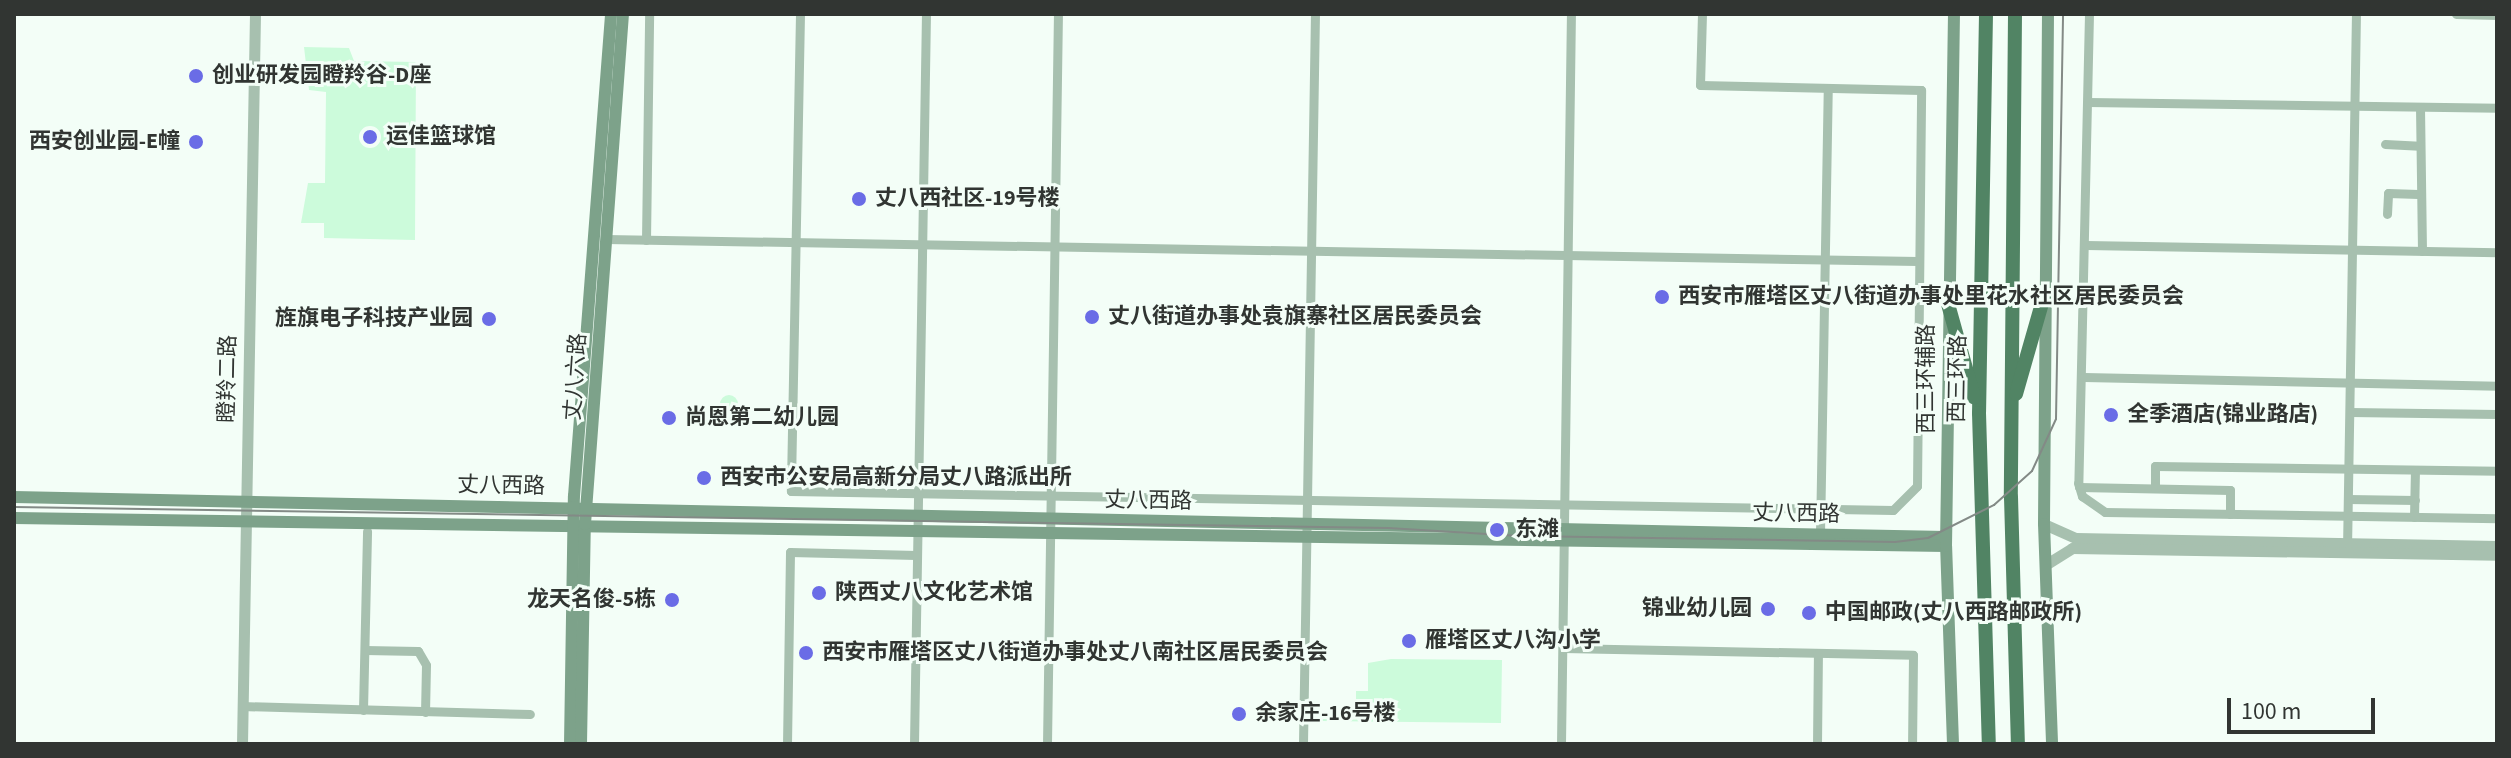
<!DOCTYPE html>
<meta charset="utf-8">
<style>
body{margin:0}
#map{position:relative;width:2511px;height:758px;overflow:hidden;background:#f3fef7;font-family:"Source Sans 3","Noto Sans SC",sans-serif}
div>[style]{position:absolute}
.green>*{inset:0;background:#ccfbdb}
.round{border-radius:50%}
.minor>*{height:9px;margin:-4.5px;padding:0 4.5px;transform-origin:4.5px;border-radius:4.5px;background:#a7c0af}
.tertiary>*{height:11px;margin:-5.5px;padding:0 5.5px;transform-origin:5.5px;border-radius:5.5px;background:#a7c0af}
.secondary>*{height:12px;margin:-6px;padding:0 6px;transform-origin:6px;border-radius:6px;background:#7da28a}
.trunk>*{height:14px;margin:-7px;padding:0 7px;transform-origin:7px;border-radius:7px;background:#518464}
.tram>*{height:2px;margin:-1px;padding:0 1px;transform-origin:1px;border-radius:1px;background:#838a86}
.dots>*{width:22px;height:22px;translate:-50% -50%;box-sizing:border-box;border:4px solid #f3fef7;border-radius:50%}
span{translate:-50% -50%;white-space:nowrap;text-align:center;line-height:1.15;-webkit-text-stroke:6px #f3fef7;paint-order:stroke}
.poi-label{font-size:22px;color:#313532;font-weight:700}
.left{translate:0 -50%;text-align:left}
.right{translate:-100% -50%;text-align:right}
.street-label{font-size:22px;color:#313532}
.frame{position:absolute;inset:0;border:16px solid #313532;pointer-events:none}
.scale{position:absolute;left:2227px;top:698px;width:148px;height:36px;box-sizing:border-box;border:4px solid #313532;border-top:0;padding-left:10px;font-size:24px;line-height:28px;white-space:nowrap;color:#313532;-webkit-text-stroke:6px #f3fef7;paint-order:stroke}
</style>
<div id="map">
<div class="green">
<i style="clip-path:polygon(304px 47px,349px 48px,354px 61px,416px 62px,415px 240px,324px 238px,324px 223px,301px 223px,308px 183px,325px 183px,326px 92px,309px 90px)"></i>
<i class="round" style="left:720px;top:395px;width:18px;height:18px"></i>
<i style="clip-path:polygon(1391px 659px,1502px 660px,1501px 723px,1322px 721px,1322px 712px,1356px 712px,1356px 691px,1368px 691px,1368px 663px)"></i>
</div>
<div class="minor">
<i style="left:800px;top:14px;width:477px;rotate:91.1deg"></i>
<i style="left:791px;top:491px;width:1102px;rotate:0.99deg"></i>
<i style="left:1893px;top:510px;width:34px;rotate:-45deg"></i>
<i style="left:1917px;top:486px;width:396px;rotate:-89.4deg"></i>
<i style="left:1921px;top:90px;width:221px;rotate:-178.7deg"></i>
<i style="left:1700px;top:85px;width:71px;rotate:-88.4deg"></i>
<i style="left:2089px;top:14px;width:469px;rotate:91.3deg"></i>
<i style="left:2078px;top:483px;width:14px;rotate:73deg"></i>
<i style="left:2082px;top:496px;width:28px;rotate:35deg"></i>
<i style="left:2105px;top:512px;width:392px;rotate:0.9deg"></i>
<i style="left:2456px;top:14px;width:41px;rotate:1.4deg"></i>
<i style="left:2088px;top:102px;width:409px;rotate:0.8deg"></i>
<i style="left:2420px;top:107px;width:144px;rotate:89.2deg"></i>
<i style="left:2385px;top:144px;width:34px;rotate:3deg"></i>
<i style="left:2387px;top:214px;width:21px;rotate:-87deg"></i>
<i style="left:2388px;top:193px;width:30px;rotate:2deg"></i>
<i style="left:606px;top:239px;width:1312px;rotate:0.96deg"></i>
<i style="left:646px;top:240px;width:226px;rotate:-89.2deg"></i>
<i style="left:2086px;top:245px;width:411px;rotate:1deg"></i>
<i style="left:2084px;top:377px;width:413px;rotate:1.2deg"></i>
<i style="left:2350px;top:412px;width:147px;rotate:0.8deg"></i>
<i style="left:2079px;top:487px;width:151px;rotate:1.1deg"></i>
<i style="left:2230px;top:490px;width:24px;rotate:90deg"></i>
<i style="left:2155px;top:488px;width:22px;rotate:-90deg"></i>
<i style="left:2155px;top:466px;width:342px;rotate:0.8deg"></i>
<i style="left:2348px;top:499px;width:67px;rotate:0.9deg"></i>
<i style="left:2414px;top:517px;width:47px;rotate:-88.8deg"></i>
<i style="left:1820px;top:534px;width:446px;rotate:-89deg"></i>
<i style="left:2347px;top:549px;width:535px;rotate:-89.04deg"></i>
<i style="left:1563px;top:648px;width:350px;rotate:1.1deg"></i>
<i style="left:1913px;top:655px;width:89px;rotate:90.6deg"></i>
<i style="left:365px;top:650px;width:53px;rotate:1.1deg"></i>
<i style="left:418px;top:651px;width:16px;rotate:60deg"></i>
<i style="left:426px;top:665px;width:47px;rotate:91.2deg"></i>
<i style="left:242px;top:706px;width:288px;rotate:1.6deg"></i>
<i style="left:363px;top:710px;width:179px;rotate:-88.7deg"></i>
<i style="left:787px;top:744px;width:192px;rotate:-89.1deg"></i>
<i style="left:790px;top:552px;width:126px;rotate:1.4deg"></i>
<i style="left:914px;top:744px;width:730px;rotate:-89.06deg"></i>
<i style="left:1047px;top:744px;width:730px;rotate:-89.14deg"></i>
<i style="left:1303px;top:744px;width:730px;rotate:-89.06deg"></i>
<i style="left:1561px;top:744px;width:730px;rotate:-89.22deg"></i>
<i style="left:1817px;top:744px;width:91px;rotate:-89.4deg"></i>
</div>
<div class="tertiary">
<i style="left:2044px;top:524px;width:35px;rotate:24deg"></i>
<i style="left:2076px;top:538px;width:421px;rotate:1.1deg"></i>
<i style="left:2045px;top:565px;width:32px;rotate:-32deg"></i>
<i style="left:2072px;top:548px;width:425px;rotate:0.9deg"></i>
<i style="left:242px;top:744px;width:730px;rotate:-88.98deg"></i>
</div>
<div class="secondary">
<i style="left:2048px;top:14px;width:510px;rotate:90.45deg"></i>
<i style="left:2044px;top:524px;width:220px;rotate:87.9deg"></i>
<i style="left:14px;top:497px;width:1932px;rotate:1.19deg"></i>
<i style="left:14px;top:518px;width:1932px;rotate:0.83deg"></i>
<i style="left:570px;top:744px;width:248px;rotate:-89.1deg"></i>
<i style="left:574px;top:496px;width:483px;rotate:-85.6deg"></i>
<i style="left:581px;top:744px;width:220px;rotate:-89deg"></i>
<i style="left:585px;top:524px;width:511px;rotate:-85.74deg"></i>
<i style="left:1953px;top:744px;width:198px;rotate:-92deg"></i>
<i style="left:1946px;top:546px;width:532px;rotate:-89.14deg"></i>
</div>
<div class="trunk">
<i style="left:1986px;top:14px;width:399px;rotate:91deg"></i>
<i style="left:1979px;top:413px;width:331px;rotate:88.3deg"></i>
<i style="left:2015px;top:14px;width:483px;rotate:90.5deg"></i>
<i style="left:2011px;top:497px;width:247px;rotate:88.4deg"></i>
<i style="left:1948px;top:304px;width:97px;rotate:74.4deg"></i>
<i style="left:2016px;top:394px;width:105px;rotate:-74deg"></i>
</div>
<div class="tram">
<i style="left:14px;top:507px;width:1374px;rotate:0.88deg"></i>
<i style="left:1388px;top:528px;width:132px;rotate:3.5deg"></i>
<i style="left:1520px;top:536px;width:375px;rotate:0.9deg"></i>
<i style="left:1895px;top:542px;width:33px;rotate:-7deg"></i>
<i style="left:1928px;top:538px;width:74px;rotate:-26.6deg"></i>
<i style="left:1994px;top:505px;width:51px;rotate:-41.8deg"></i>
<i style="left:2032px;top:471px;width:57px;rotate:-65.2deg"></i>
<i style="left:2056px;top:419px;width:405px;rotate:-89deg"></i>
</div>
<div class="dots">
<i style="left:196px;top:76px;background:#6a6ce6"></i>
<i style="left:370px;top:137px;background:#6a6ce6"></i>
<i style="left:196px;top:142px;background:#6a6ce6"></i>
<i style="left:859px;top:199px;background:#6a6ce6"></i>
<i style="left:1662px;top:297px;background:#6a6ce6"></i>
<i style="left:1092px;top:317px;background:#6a6ce6"></i>
<i style="left:489px;top:319px;background:#6a6ce6"></i>
<i style="left:2111px;top:415px;background:#6a6ce6"></i>
<i style="left:669px;top:418px;background:#6a6ce6"></i>
<i style="left:704px;top:478px;background:#6a6ce6"></i>
<i style="left:1497px;top:530px;background:#6a6ce6"></i>
<i style="left:819px;top:593px;background:#6a6ce6"></i>
<i style="left:672px;top:600px;background:#6a6ce6"></i>
<i style="left:1768px;top:609px;background:#6a6ce6"></i>
<i style="left:1809px;top:613px;background:#6a6ce6"></i>
<i style="left:1409px;top:641px;background:#6a6ce6"></i>
<i style="left:806px;top:653px;background:#6a6ce6"></i>
<i style="left:1239px;top:714px;background:#6a6ce6"></i>
</div>
<div class="poi-label">
<span class="left" style="left:212px;top:76px">创业研发园瞪羚谷-D座</span>
<span class="left" style="left:386px;top:137px">运佳篮球馆</span>
<span class="right" style="left:180px;top:142px">西安创业园-E幢</span>
<span class="left" style="left:875px;top:199px">丈八西社区-19号楼</span>
<span class="left" style="left:1678px;top:297px">西安市雁塔区丈八街道办事处里花水社区居民委员会</span>
<span class="left" style="left:1108px;top:317px">丈八街道办事处袁旗寨社区居民委员会</span>
<span class="right" style="left:473px;top:319px">旌旗电子科技产业园</span>
<span class="left" style="left:2127px;top:415px">全季酒店(锦业路店)</span>
<span class="left" style="left:685px;top:418px">尚恩第二幼儿园</span>
<span class="left" style="left:720px;top:478px">西安市公安局高新分局丈八路派出所</span>
<span class="left" style="left:1515px;top:530px">东滩</span>
<span class="left" style="left:835px;top:593px">陕西丈八文化艺术馆</span>
<span class="right" style="left:656px;top:600px">龙天名俊-5栋</span>
<span class="right" style="left:1752px;top:609px">锦业幼儿园</span>
<span class="left" style="left:1825px;top:613px">中国邮政(丈八西路邮政所)</span>
<span class="left" style="left:1425px;top:641px">雁塔区丈八沟小学</span>
<span class="left" style="left:822px;top:653px">西安市雁塔区丈八街道办事处丈八南社区居民委员会</span>
<span class="left" style="left:1255px;top:714px">余家庄-16号楼</span>
</div>
<div class="street-label">
<span style="left:576px;top:377px;rotate:-86deg">丈八六路</span>
<span style="left:228px;top:379px;rotate:-89deg">瞪羚二路</span>
<span style="left:1927px;top:379px;rotate:-90deg">西三环辅路</span>
<span style="left:1958px;top:379px;rotate:-89deg">西三环路</span>
<span style="left:501px;top:486px;rotate:1deg">丈八西路</span>
<span style="left:1148px;top:501px;rotate:1deg">丈八西路</span>
<span style="left:1796px;top:514px;rotate:1deg">丈八西路</span>
</div>
<div class="frame"></div>
<div class="scale">100 m</div>
</div>
